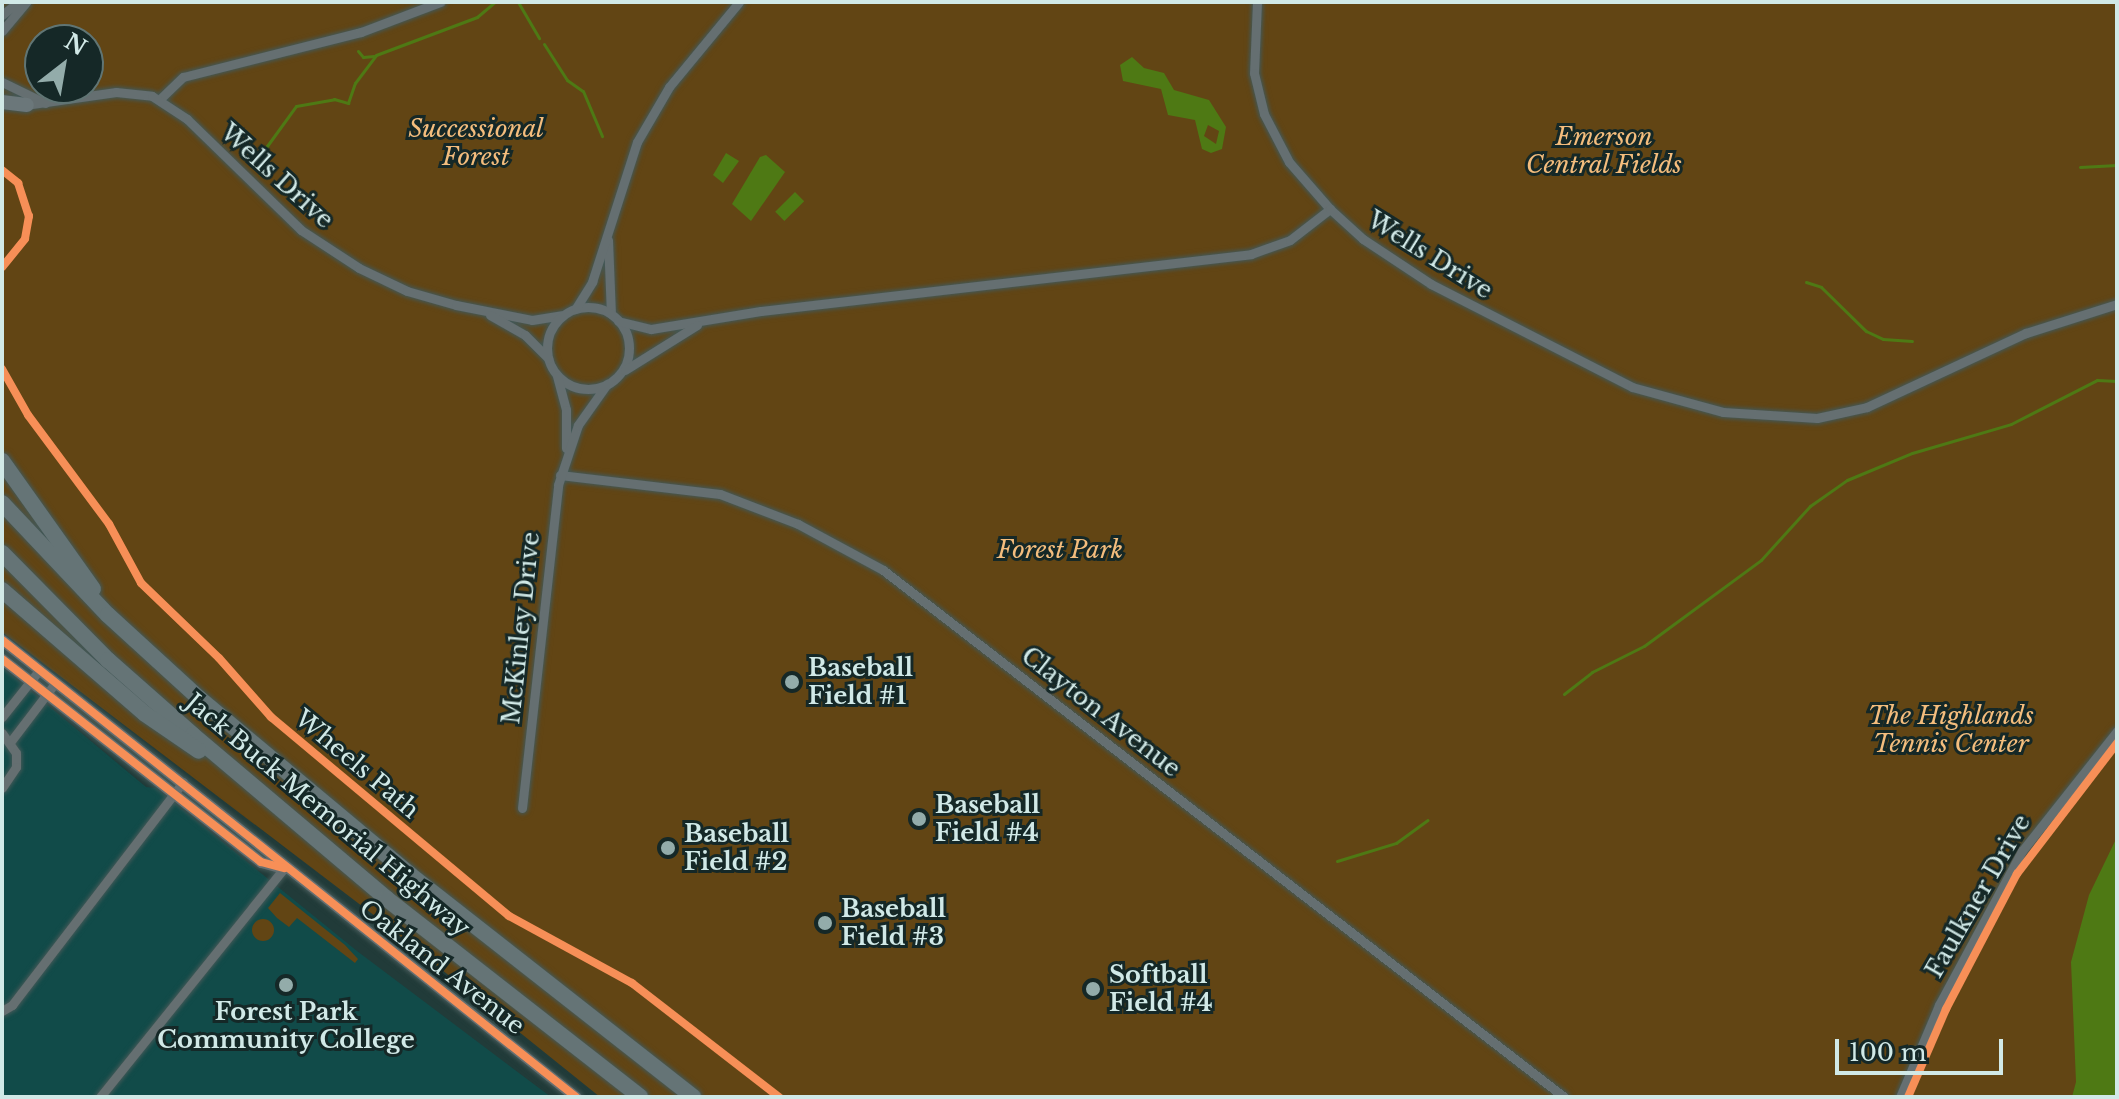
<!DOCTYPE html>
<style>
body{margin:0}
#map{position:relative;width:2119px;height:1099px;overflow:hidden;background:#213b39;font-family:"Libre Baskerville",serif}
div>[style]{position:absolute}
.built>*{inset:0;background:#114b49}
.green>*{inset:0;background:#624514}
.round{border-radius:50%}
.water>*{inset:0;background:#4e7914;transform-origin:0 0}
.stream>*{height:3px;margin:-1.5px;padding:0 1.5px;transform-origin:1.5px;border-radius:1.5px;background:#4e7914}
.roads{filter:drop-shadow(0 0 2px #435857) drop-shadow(0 0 2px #435857)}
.minor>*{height:9px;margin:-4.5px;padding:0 4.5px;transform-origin:4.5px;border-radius:4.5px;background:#656f71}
.minor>.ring{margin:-4.5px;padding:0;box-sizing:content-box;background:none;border:9px solid #656f71;border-radius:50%}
.tertiary>*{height:11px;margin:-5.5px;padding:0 5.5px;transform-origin:5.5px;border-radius:5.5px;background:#656f71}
.primary>*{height:14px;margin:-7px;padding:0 7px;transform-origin:7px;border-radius:7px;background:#6b777a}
.motorway>*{height:16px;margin:-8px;padding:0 8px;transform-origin:8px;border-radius:8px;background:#657476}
.cycleway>*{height:8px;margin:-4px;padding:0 4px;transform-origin:4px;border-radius:4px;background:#f78f57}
.dots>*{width:22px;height:22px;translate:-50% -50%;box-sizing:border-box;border:4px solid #152827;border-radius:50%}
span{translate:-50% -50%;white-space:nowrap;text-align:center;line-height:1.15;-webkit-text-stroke:6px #152827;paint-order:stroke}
.park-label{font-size:24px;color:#f4bd7d;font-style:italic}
.street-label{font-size:24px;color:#d1e9e7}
.poi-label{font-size:24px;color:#d1e9e7;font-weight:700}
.left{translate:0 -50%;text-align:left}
.frame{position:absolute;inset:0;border:4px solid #d1e9e7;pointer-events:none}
.north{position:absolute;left:24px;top:24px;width:80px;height:80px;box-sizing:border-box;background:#152827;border:2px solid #607574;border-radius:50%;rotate:31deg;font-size:22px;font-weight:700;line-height:32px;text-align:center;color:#d1e9e7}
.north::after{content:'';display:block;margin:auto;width:28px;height:36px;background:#93acaa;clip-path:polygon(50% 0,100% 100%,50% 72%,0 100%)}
.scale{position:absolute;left:1835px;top:1039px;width:168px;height:36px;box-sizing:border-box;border:4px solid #d1e9e7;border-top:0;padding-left:10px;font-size:24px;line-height:28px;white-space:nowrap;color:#d1e9e7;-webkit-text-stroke:6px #152827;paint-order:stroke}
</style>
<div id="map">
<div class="built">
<i style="clip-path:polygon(2px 667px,146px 787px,156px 788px,357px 951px,551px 1097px,2px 1097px)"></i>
</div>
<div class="green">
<i style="clip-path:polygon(evenodd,2px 2px,2117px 2px,2117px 1097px,600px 1097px,375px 916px,2px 632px,2px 2px,40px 40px,88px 40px,88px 88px,40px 88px,40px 40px)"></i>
<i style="clip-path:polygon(61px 694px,162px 774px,161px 775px,60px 697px)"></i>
<i style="clip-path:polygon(280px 893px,345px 945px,358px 959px,355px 963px,297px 918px,289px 927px,277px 918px,268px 908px)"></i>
<i class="round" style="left:252px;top:919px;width:22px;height:22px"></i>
</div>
<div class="water">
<i style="clip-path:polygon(evenodd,1132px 57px,1144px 68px,1164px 73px,1174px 90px,1209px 100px,1226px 127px,1222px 149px,1211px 153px,1202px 149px,1195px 120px,1168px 115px,1161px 89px,1123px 81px,1120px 65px,1132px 57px,1208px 125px,1219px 131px,1216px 144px,1204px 136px,1208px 125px)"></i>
<i style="clip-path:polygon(726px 153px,739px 161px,723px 183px,713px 175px)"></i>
<i style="clip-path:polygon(766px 155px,785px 172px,751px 221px,732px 204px,760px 157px)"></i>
<i style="left:795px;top:192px;width:13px;height:28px;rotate:45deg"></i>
<i style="clip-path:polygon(2117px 837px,2117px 1097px,2072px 1097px,2076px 1082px,2071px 962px,2089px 895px)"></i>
</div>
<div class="stream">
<i style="left:518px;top:2px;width:42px;rotate:59.7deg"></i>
<i style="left:544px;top:44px;width:43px;rotate:57.4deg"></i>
<i style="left:567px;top:80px;width:19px;rotate:35deg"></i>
<i style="left:583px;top:91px;width:49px;rotate:67.1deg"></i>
<i style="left:358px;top:51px;width:8px;rotate:50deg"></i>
<i style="left:363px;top:57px;width:11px;rotate:-5deg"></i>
<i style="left:2080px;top:167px;width:37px;rotate:-3deg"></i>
<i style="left:260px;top:174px;width:29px;rotate:-76deg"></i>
<i style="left:267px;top:146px;width:49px;rotate:-54.1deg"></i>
<i style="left:296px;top:106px;width:39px;rotate:-10deg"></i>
<i style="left:334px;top:99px;width:15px;rotate:16deg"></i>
<i style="left:348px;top:103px;width:21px;rotate:-71deg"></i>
<i style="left:355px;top:83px;width:35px;rotate:-53deg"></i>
<i style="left:376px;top:55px;width:108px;rotate:-20.6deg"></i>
<i style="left:477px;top:17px;width:23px;rotate:-40deg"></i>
<i style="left:1806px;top:282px;width:16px;rotate:18deg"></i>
<i style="left:1821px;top:287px;width:63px;rotate:44.4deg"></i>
<i style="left:1866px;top:331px;width:19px;rotate:25deg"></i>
<i style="left:1883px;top:339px;width:29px;rotate:4deg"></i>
<i style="left:1564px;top:694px;width:36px;rotate:-38deg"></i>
<i style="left:1592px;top:672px;width:58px;rotate:-26.6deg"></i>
<i style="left:1644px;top:646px;width:145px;rotate:-36.3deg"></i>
<i style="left:1761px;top:560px;width:73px;rotate:-47.8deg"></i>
<i style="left:1810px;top:506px;width:45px;rotate:-35.1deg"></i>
<i style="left:1847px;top:480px;width:70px;rotate:-22.6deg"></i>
<i style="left:1912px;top:453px;width:103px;rotate:-16.3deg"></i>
<i style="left:2011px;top:424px;width:97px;rotate:-27.1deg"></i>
<i style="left:2097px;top:380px;width:20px;rotate:3deg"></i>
<i style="left:1337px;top:861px;width:62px;rotate:-17deg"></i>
<i style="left:1396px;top:843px;width:39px;rotate:-36deg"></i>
</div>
<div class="roads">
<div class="minor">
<i style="left:1257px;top:2px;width:71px;rotate:92.4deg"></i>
<i style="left:1254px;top:73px;width:42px;rotate:76.3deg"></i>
<i style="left:1264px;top:114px;width:54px;rotate:62.5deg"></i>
<i style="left:1289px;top:162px;width:62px;rotate:48.9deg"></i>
<i style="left:2px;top:15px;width:21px;rotate:-39deg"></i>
<i style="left:2px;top:31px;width:38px;rotate:-50deg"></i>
<i style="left:2px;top:82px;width:48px;rotate:26deg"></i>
<i style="left:160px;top:99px;width:32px;rotate:-44deg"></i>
<i style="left:183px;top:77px;width:184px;rotate:-14.2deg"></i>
<i style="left:361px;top:32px;width:85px;rotate:-20.8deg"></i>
<i style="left:25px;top:105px;width:92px;rotate:-8.1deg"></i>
<i style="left:116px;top:92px;width:36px;rotate:6deg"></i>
<i style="left:152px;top:96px;width:42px;rotate:33.3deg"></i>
<i style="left:187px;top:119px;width:159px;rotate:44.2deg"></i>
<i style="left:301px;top:230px;width:69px;rotate:33.2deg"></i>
<i style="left:359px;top:268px;width:53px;rotate:25.6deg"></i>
<i style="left:407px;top:291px;width:51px;rotate:15.9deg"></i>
<i style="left:456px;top:305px;width:77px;rotate:11.2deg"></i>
<i style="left:532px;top:320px;width:30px;rotate:-9deg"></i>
<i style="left:608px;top:240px;width:74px;rotate:87.7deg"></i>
<i class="ring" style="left:547px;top:307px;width:73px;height:73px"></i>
<i style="left:576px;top:308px;width:31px;rotate:-58deg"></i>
<i style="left:592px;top:282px;width:147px;rotate:-72.2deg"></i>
<i style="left:637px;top:142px;width:64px;rotate:-59.8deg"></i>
<i style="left:669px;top:87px;width:110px;rotate:-50.5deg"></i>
<i style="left:490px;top:315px;width:40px;rotate:29.7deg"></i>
<i style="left:525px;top:335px;width:33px;rotate:45deg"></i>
<i style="left:618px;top:321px;width:34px;rotate:14deg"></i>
<i style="left:651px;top:329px;width:111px;rotate:-9.3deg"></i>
<i style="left:761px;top:311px;width:493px;rotate:-6.6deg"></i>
<i style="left:1251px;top:254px;width:41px;rotate:-19.7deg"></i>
<i style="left:1290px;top:240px;width:51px;rotate:-37.8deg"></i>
<i style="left:1330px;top:209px;width:45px;rotate:42.3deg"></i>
<i style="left:1363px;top:239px;width:82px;rotate:33.5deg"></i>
<i style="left:1431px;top:284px;width:226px;rotate:27.1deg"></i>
<i style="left:1632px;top:387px;width:94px;rotate:15.4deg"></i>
<i style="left:1723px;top:412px;width:94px;rotate:3.7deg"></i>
<i style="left:1817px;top:418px;width:51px;rotate:-12.4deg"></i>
<i style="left:1867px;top:407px;width:175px;rotate:-25deg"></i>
<i style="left:2026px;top:333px;width:96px;rotate:-17.7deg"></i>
<i style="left:625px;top:370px;width:85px;rotate:-32deg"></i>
<i style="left:557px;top:376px;width:35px;rotate:75deg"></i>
<i style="left:566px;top:410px;width:38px;rotate:90deg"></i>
<i style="left:560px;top:475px;width:161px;rotate:6.8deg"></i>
<i style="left:720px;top:494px;width:84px;rotate:21deg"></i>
<i style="left:798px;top:524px;width:97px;rotate:28.4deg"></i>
<i style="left:883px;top:570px;width:861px;rotate:37.73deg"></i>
<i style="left:2px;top:717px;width:61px;rotate:-51.6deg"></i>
<i style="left:2px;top:733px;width:24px;rotate:55deg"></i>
<i style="left:16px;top:753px;width:14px;rotate:90deg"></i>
<i style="left:16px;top:767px;width:25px;rotate:124deg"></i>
<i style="left:11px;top:741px;width:74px;rotate:-52.7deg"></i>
<i style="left:522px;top:808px;width:325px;rotate:-83.6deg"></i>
<i style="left:558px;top:485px;width:63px;rotate:-71.6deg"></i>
<i style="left:578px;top:425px;width:50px;rotate:-54.7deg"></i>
<i style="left:2px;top:1011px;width:12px;rotate:-31deg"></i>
<i style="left:12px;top:1005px;width:281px;rotate:-52.5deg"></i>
<i style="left:100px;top:1097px;width:294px;rotate:-51.2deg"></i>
<i style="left:1900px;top:1097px;width:100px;rotate:-67deg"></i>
<i style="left:1939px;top:1005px;width:175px;rotate:-61.7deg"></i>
<i style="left:2022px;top:851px;width:153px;rotate:-51.6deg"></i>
</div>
<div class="tertiary">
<i style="left:2px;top:640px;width:734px;rotate:38.53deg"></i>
<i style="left:2px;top:659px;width:329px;rotate:38.1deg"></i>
<i style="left:261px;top:862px;width:24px;rotate:15deg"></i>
</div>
<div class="primary">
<i style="left:2px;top:102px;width:25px;rotate:7deg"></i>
</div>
<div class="motorway">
<i style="left:2px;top:461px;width:157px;rotate:54.6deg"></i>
<i style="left:2px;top:503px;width:154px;rotate:46.6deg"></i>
<i style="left:108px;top:615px;width:125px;rotate:42.4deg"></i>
<i style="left:200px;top:699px;width:273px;rotate:39.9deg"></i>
<i style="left:409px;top:874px;width:361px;rotate:38.1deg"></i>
<i style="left:2px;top:553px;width:151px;rotate:45.3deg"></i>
<i style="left:108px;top:660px;width:113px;rotate:41.4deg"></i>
<i style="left:193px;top:735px;width:254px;rotate:40.2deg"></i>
<i style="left:387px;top:899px;width:321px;rotate:38deg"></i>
<i style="left:2px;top:590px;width:189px;rotate:40.9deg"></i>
<i style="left:145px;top:714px;width:65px;rotate:34.4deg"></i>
</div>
</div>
<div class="cycleway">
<i style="left:2px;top:170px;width:21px;rotate:39deg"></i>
<i style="left:18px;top:183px;width:35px;rotate:72deg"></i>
<i style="left:29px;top:216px;width:23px;rotate:100deg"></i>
<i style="left:25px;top:239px;width:36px;rotate:129deg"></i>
<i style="left:2px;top:369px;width:53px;rotate:60.5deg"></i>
<i style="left:28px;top:415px;width:136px;rotate:53.4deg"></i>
<i style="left:109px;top:524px;width:67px;rotate:61.5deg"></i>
<i style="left:141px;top:583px;width:108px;rotate:43.9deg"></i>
<i style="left:219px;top:658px;width:79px;rotate:48.6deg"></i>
<i style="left:271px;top:717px;width:310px;rotate:39.9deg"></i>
<i style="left:509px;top:916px;width:140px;rotate:28.6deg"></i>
<i style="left:632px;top:983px;width:186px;rotate:37.8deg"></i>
<i style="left:2px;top:640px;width:734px;rotate:38.53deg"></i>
<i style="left:2px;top:659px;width:329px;rotate:38.1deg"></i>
<i style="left:261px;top:862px;width:24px;rotate:15deg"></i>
<i style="left:1908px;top:1097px;width:96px;rotate:-66.6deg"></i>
<i style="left:1946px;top:1009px;width:153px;rotate:-62.3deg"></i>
<i style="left:2017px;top:874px;width:165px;rotate:-52.6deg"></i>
</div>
<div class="dots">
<i style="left:792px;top:682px;background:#93acaa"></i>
<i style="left:919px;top:819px;background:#93acaa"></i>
<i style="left:668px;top:848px;background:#93acaa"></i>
<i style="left:825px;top:923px;background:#93acaa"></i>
<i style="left:286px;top:985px;background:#93acaa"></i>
<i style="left:1093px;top:989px;background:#93acaa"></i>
</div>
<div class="park-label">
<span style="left:476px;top:143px">Successional<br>Forest</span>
<span style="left:1604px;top:151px">Emerson<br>Central Fields</span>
<span style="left:1060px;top:550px">Forest Park</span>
<span style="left:1951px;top:730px">The Highlands<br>Tennis Center</span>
</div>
<div class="street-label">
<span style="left:277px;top:176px;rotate:42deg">Wells Drive</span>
<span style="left:1430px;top:255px;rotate:32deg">Wells Drive</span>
<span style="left:521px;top:628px;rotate:-84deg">McKinley Drive</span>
<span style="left:1101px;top:712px;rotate:38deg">Clayton Avenue</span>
<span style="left:357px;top:764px;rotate:40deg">Wheels Path</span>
<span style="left:328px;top:815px;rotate:40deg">Jack Buck Memorial Highway</span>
<span style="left:1978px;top:896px;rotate:-60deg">Faulkner Drive</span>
<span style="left:442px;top:967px;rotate:38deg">Oakland Avenue</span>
</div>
<div class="poi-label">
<span class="left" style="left:808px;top:682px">Baseball<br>Field #1</span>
<span class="left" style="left:935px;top:819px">Baseball<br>Field #4</span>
<span class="left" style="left:684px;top:848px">Baseball<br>Field #2</span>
<span class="left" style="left:841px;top:923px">Baseball<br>Field #3</span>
<span class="left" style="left:1109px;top:989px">Softball<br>Field #4</span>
<span style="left:286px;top:1026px">Forest Park<br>Community College</span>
</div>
<div class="frame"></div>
<div class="north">N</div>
<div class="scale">100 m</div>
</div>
